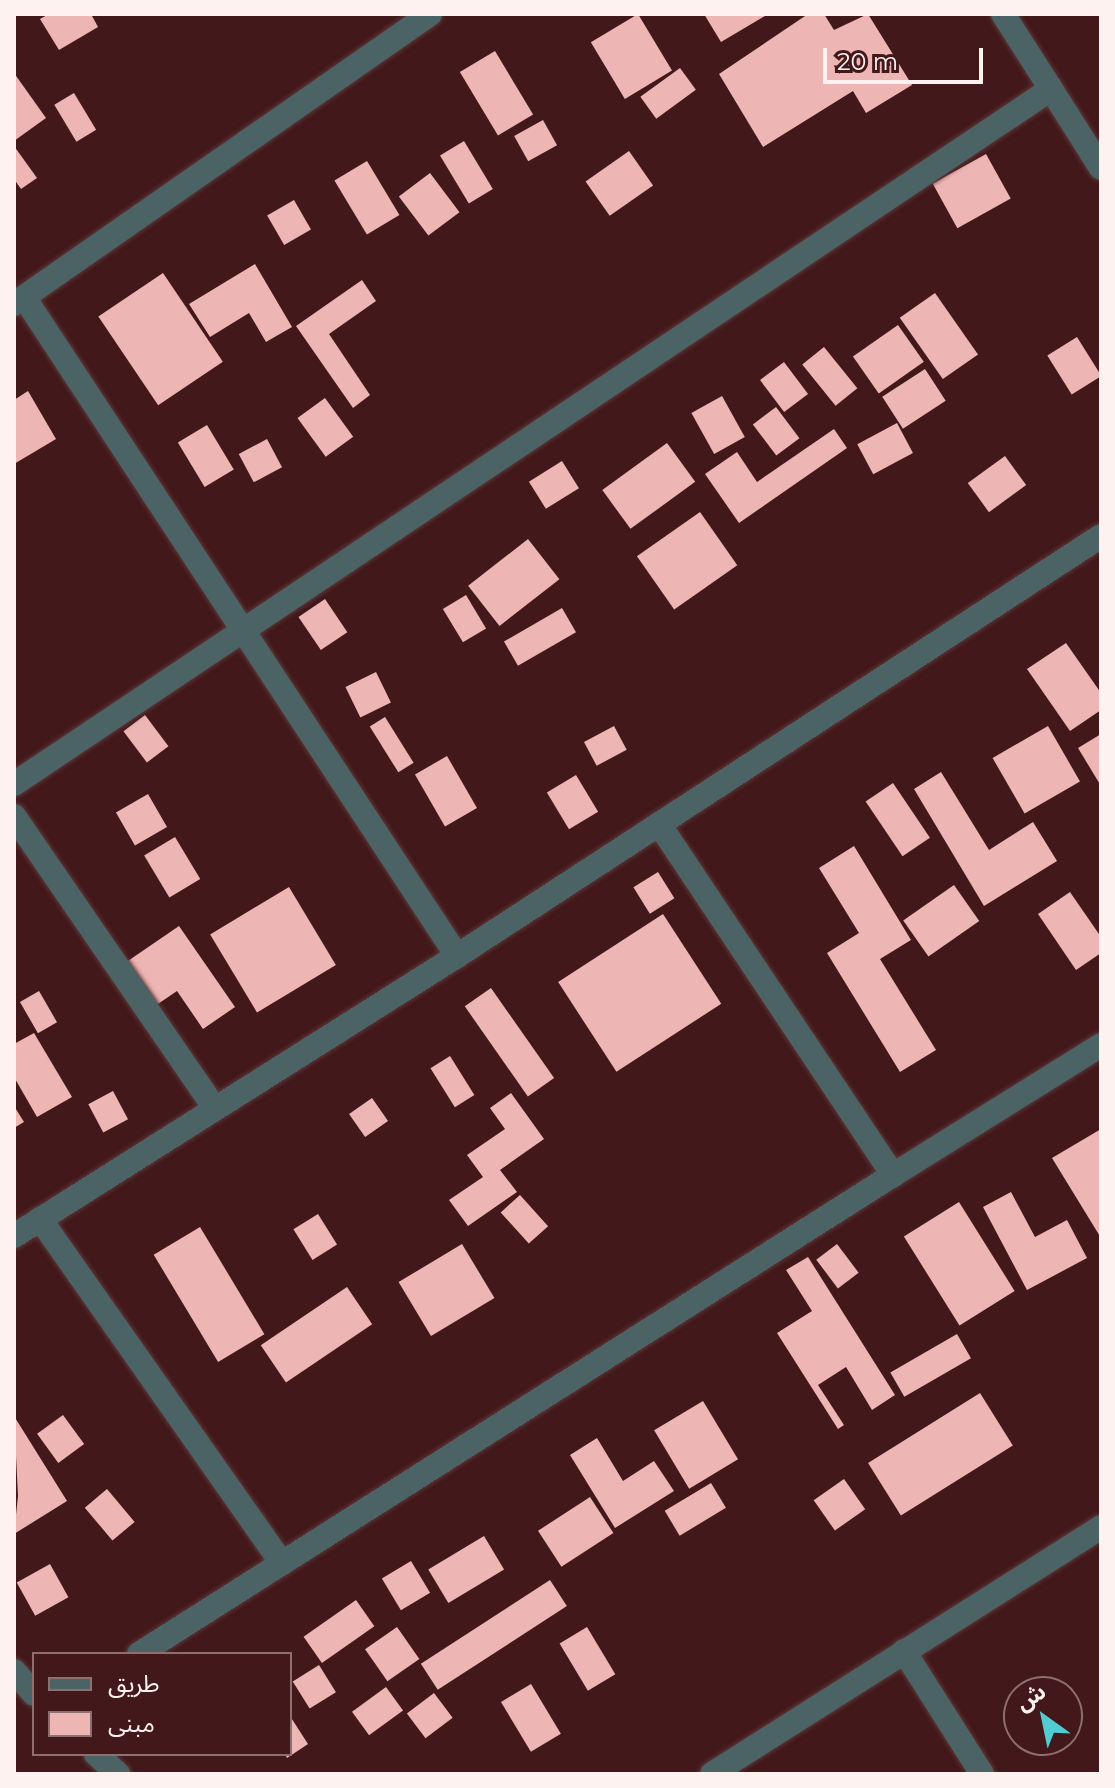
<!DOCTYPE html>
<meta charset="utf-8">
<style>
body{margin:0}
#map{position:relative;width:1115px;height:1788px;overflow:hidden;background:#42181a;font-family:Montserrat,"Noto Sans Arabic",sans-serif}
div>[style]{position:absolute}
.building>*{inset:0;background:#edb6b4;transform-origin:0 0}
.roads{filter:drop-shadow(0 0 2px #5c3738) drop-shadow(0 0 2px #5c3738)}
.street>*{height:24px;margin:-12px;padding:0 12px;transform-origin:12px;border-radius:12px;background:#4b6365}
span{translate:-50% -50%;white-space:nowrap;text-align:center;line-height:1.15;-webkit-text-stroke:8px #42181a;paint-order:stroke}
.frame{position:absolute;inset:0;border:16px solid #fef2f1;pointer-events:none}
.legend{position:absolute;left:32px;top:1652px;width:260px;height:104px;box-sizing:border-box;background:#42181a;border:2px solid #8d6f70;margin:0;padding:10px 14px;list-style:none;font-size:24px;color:#fef2f1}
.legend li{display:flex;align-items:center;gap:16px;height:40px}
.legend b{width:40px;border:2px solid #8d6f70}
.north{position:absolute;left:1003px;top:1676px;width:80px;height:80px;box-sizing:border-box;background:#42181a;border:2px solid #8d6f70;border-radius:50%;rotate:327deg;font-size:22px;font-weight:700;line-height:32px;text-align:center;color:#fef2f1}
.north::after{content:'';display:block;margin:auto;width:28px;height:36px;background:#51ccd3;clip-path:polygon(50% 0,100% 100%,50% 72%,0 100%)}
.scale{position:absolute;left:823px;top:48px;width:160px;height:36px;box-sizing:border-box;border:4px solid #fef2f1;border-top:0;padding-left:10px;font-size:24px;line-height:28px;white-space:nowrap;color:#fef2f1;-webkit-text-stroke:6px #42181a;paint-order:stroke}
</style>
<div id="map">
<div class="building">
<i style="clip-path:polygon(49px 14px,91px 14px,98px 27px,59px 50px,40px 19px)"></i>
<i style="left:638px;top:14px;width:66px;height:55px;rotate:59deg"></i>
<i style="clip-path:polygon(704px 14px,763px 14px,765px 16px,721px 42px)"></i>
<i style="clip-path:polygon(808px 14px,824px 14px,834px 30px,868px 14px,912px 85px,866px 113px,853px 91px,763px 147px,719px 74px)"></i>
<i style="left:495px;top:51px;width:74px;height:41px;rotate:59deg"></i>
<i style="left:680px;top:68px;width:27px;height:49px;rotate:54deg"></i>
<i style="clip-path:polygon(14px 73px,46px 118px,14px 141px)"></i>
<i style="left:74px;top:93px;width:43px;height:23px;rotate:59deg"></i>
<i style="left:543px;top:120px;width:29px;height:33px;rotate:61deg"></i>
<i style="left:464px;top:141px;width:56px;height:28px;rotate:59deg"></i>
<i style="clip-path:polygon(14px 146px,37px 178px,21px 189px,14px 179px)"></i>
<i style="left:629px;top:151px;width:42px;height:53px;rotate:55deg"></i>
<i style="left:986px;top:154px;width:51px;height:61px;rotate:61deg"></i>
<i style="left:367px;top:161px;width:63px;height:38px;rotate:59deg"></i>
<i style="left:430px;top:173px;width:49px;height:39px;rotate:53deg"></i>
<i style="left:294px;top:200px;width:34px;height:31px;rotate:60deg"></i>
<i style="clip-path:polygon(255px 264px,292px 327px,266px 342px,249px 313px,210px 337px,189px 304px)"></i>
<i style="left:163px;top:273px;width:107px;height:78px;rotate:56deg"></i>
<i style="clip-path:polygon(362px 280px,376px 301px,329px 334px,370px 395px,353px 408px,296px 326px)"></i>
<i style="left:935px;top:293px;width:75px;height:43px;rotate:55deg"></i>
<i style="left:898px;top:325px;width:45px;height:55px;rotate:55deg"></i>
<i style="left:1077px;top:337px;width:46px;height:35px;rotate:58deg"></i>
<i style="left:824px;top:347px;width:53px;height:28px;rotate:51deg"></i>
<i style="left:784px;top:362px;width:40px;height:30px;rotate:53deg"></i>
<i style="left:925px;top:369px;width:38px;height:51px;rotate:57deg"></i>
<i style="clip-path:polygon(28px 391px,56px 439px,14px 464px,14px 400px)"></i>
<i style="left:722px;top:396px;width:47px;height:35px;rotate:61deg"></i>
<i style="left:325px;top:398px;width:48px;height:34px;rotate:54deg"></i>
<i style="left:776px;top:407px;width:39px;height:29px;rotate:53deg"></i>
<i style="left:897px;top:423px;width:34px;height:45px;rotate:62deg"></i>
<i style="left:207px;top:425px;width:52px;height:34px;rotate:59deg"></i>
<i style="clip-path:polygon(834px 429px,847px 448px,739px 523px,705px 474px,737px 452px,757px 482px)"></i>
<i style="left:267px;top:439px;width:32px;height:32px;rotate:62deg"></i>
<i style="left:667px;top:443px;width:48px;height:80px;rotate:54deg"></i>
<i style="left:1005px;top:456px;width:36px;height:46px;rotate:54deg"></i>
<i style="left:562px;top:461px;width:32px;height:39px;rotate:58deg"></i>
<i style="left:700px;top:512px;width:65px;height:77px;rotate:55deg"></i>
<i style="left:528px;top:539px;width:51px;height:76px;rotate:52deg"></i>
<i style="left:466px;top:595px;width:39px;height:27px;rotate:59deg"></i>
<i style="left:325px;top:599px;width:40px;height:32px;rotate:56deg"></i>
<i style="left:562px;top:608px;width:28px;height:67px;rotate:60deg"></i>
<i style="clip-path:polygon(1066px 643px,1101px 693px,1101px 710px,1070px 731px,1027px 669px)"></i>
<i style="left:376px;top:672px;width:34px;height:34px;rotate:64deg"></i>
<i style="left:145px;top:715px;width:39px;height:27px;rotate:53deg"></i>
<i style="left:385px;top:717px;width:54px;height:18px;rotate:58deg"></i>
<i style="left:614px;top:726px;width:27px;height:34px;rotate:62deg"></i>
<i style="left:1048px;top:726px;width:64px;height:64px;rotate:60deg"></i>
<i style="clip-path:polygon(1101px 734px,1101px 786px,1078px 748px)"></i>
<i style="left:447px;top:756px;width:60px;height:37px;rotate:60deg"></i>
<i style="clip-path:polygon(941px 772px,989px 850px,1033px 822px,1057px 861px,984px 906px,914px 789px)"></i>
<i style="left:576px;top:775px;width:43px;height:34px;rotate:59deg"></i>
<i style="left:893px;top:783px;width:66px;height:33px;rotate:56deg"></i>
<i style="left:148px;top:794px;width:38px;height:37px;rotate:60deg"></i>
<i style="left:175px;top:837px;width:49px;height:36px;rotate:59deg"></i>
<i style="clip-path:polygon(854px 846px,911px 940px,880px 959px,936px 1050px,900px 1072px,827px 953px,859px 933px,819px 868px)"></i>
<i style="left:658px;top:872px;width:31px;height:29px;rotate:58deg"></i>
<i style="left:954px;top:885px;width:44px;height:62px;rotate:55deg"></i>
<i style="left:289px;top:887px;width:91px;height:92px;rotate:59deg"></i>
<i style="clip-path:polygon(1070px 892px,1101px 937px,1101px 953px,1076px 970px,1038px 914px)"></i>
<i style="left:663px;top:914px;width:107px;height:125px;rotate:57deg"></i>
<i style="clip-path:polygon(179px 926px,235px 1007px,203px 1029px,177px 991px,152px 1008px,122px 965px)"></i>
<i style="left:491px;top:988px;width:110px;height:32px;rotate:55deg"></i>
<i style="left:39px;top:991px;width:36px;height:22px;rotate:60deg"></i>
<i style="clip-path:polygon(34px 1033px,72px 1097px,37px 1117px,14px 1077px,14px 1044px)"></i>
<i style="left:450px;top:1056px;width:46px;height:23px;rotate:58deg"></i>
<i style="left:113px;top:1091px;width:32px;height:28px;rotate:62deg"></i>
<i style="clip-path:polygon(511px 1093px,544px 1139px,500px 1170px,517px 1192px,468px 1226px,449px 1200px,483px 1177px,467px 1155px,505px 1129px,490px 1108px)"></i>
<i style="left:372px;top:1098px;width:28px;height:28px;rotate:55deg"></i>
<i style="clip-path:polygon(14px 1106px,24px 1122px,14px 1128px)"></i>
<i style="clip-path:polygon(1101px 1129px,1101px 1238px,1052px 1158px)"></i>
<i style="clip-path:polygon(1011px 1192px,1035px 1237px,1067px 1220px,1087px 1258px,1027px 1290px,983px 1207px)"></i>
<i style="left:520px;top:1195px;width:42px;height:26px;rotate:48deg"></i>
<i style="left:959px;top:1202px;width:105px;height:65px;rotate:58deg"></i>
<i style="left:318px;top:1214px;width:36px;height:29px;rotate:58deg"></i>
<i style="left:200px;top:1227px;width:125px;height:54px;rotate:59deg"></i>
<i style="left:462px;top:1244px;width:63px;height:74px;rotate:59deg"></i>
<i style="left:837px;top:1244px;width:36px;height:26px;rotate:53deg"></i>
<i style="clip-path:polygon(808px 1257px,895px 1395px,872px 1410px,846px 1367px,818px 1385px,844px 1425px,838px 1429px,777px 1333px,812px 1311px,786px 1270px)"></i>
<i style="left:347px;top:1287px;width:45px;height:104px;rotate:56deg"></i>
<i style="left:957px;top:1334px;width:28px;height:77px;rotate:60deg"></i>
<i style="left:980px;top:1393px;width:62px;height:132px;rotate:58deg"></i>
<i style="left:703px;top:1401px;width:68px;height:57px;rotate:59deg"></i>
<i style="left:63px;top:1415px;width:36px;height:32px;rotate:54deg"></i>
<i style="clip-path:polygon(14px 1416px,67px 1501px,14px 1534px,18px 1496px)"></i>
<i style="clip-path:polygon(597px 1438px,623px 1481px,654px 1461px,674px 1491px,615px 1528px,570px 1455px)"></i>
<i style="left:844px;top:1479px;width:37px;height:37px;rotate:55deg"></i>
<i style="left:711px;top:1483px;width:29px;height:54px;rotate:59deg"></i>
<i style="left:107px;top:1489px;width:43px;height:29px;rotate:50deg"></i>
<i style="left:590px;top:1497px;width:43px;height:62px;rotate:57deg"></i>
<i style="left:484px;top:1536px;width:39px;height:65px;rotate:59deg"></i>
<i style="left:411px;top:1561px;width:37px;height:34px;rotate:59deg"></i>
<i style="left:50px;top:1564px;width:38px;height:38px;rotate:61deg"></i>
<i style="left:550px;top:1580px;width:31px;height:154px;rotate:57deg"></i>
<i style="left:356px;top:1600px;width:32px;height:64px;rotate:55deg"></i>
<i style="left:397px;top:1627px;width:39px;height:39px;rotate:55deg"></i>
<i style="left:587px;top:1627px;width:55px;height:32px;rotate:59deg"></i>
<i style="left:319px;top:1665px;width:32px;height:31px;rotate:58deg"></i>
<i style="left:531px;top:1684px;width:58px;height:35px;rotate:59deg"></i>
<i style="left:386px;top:1687px;width:29px;height:42px;rotate:54deg"></i>
<i style="left:434px;top:1693px;width:31px;height:34px;rotate:53deg"></i>
<i style="clip-path:polygon(290px 1716px,308px 1744px,287px 1758px,285px 1754px,290px 1754px)"></i>
</div>
<div class="roads">
<div class="street">
<i style="left:1003px;top:14px;width:89px;rotate:57.4deg"></i>
<i style="left:24px;top:297px;width:789px;rotate:56.69deg"></i>
<i style="left:14px;top:304px;width:507px;rotate:-34.88deg"></i>
<i style="left:14px;top:784px;width:1248px;rotate:-33.83deg"></i>
<i style="left:1051px;top:89px;width:93px;rotate:57.7deg"></i>
<i style="left:14px;top:816px;width:355px;rotate:55.5deg"></i>
<i style="left:659px;top:824px;width:422px;rotate:56.3deg"></i>
<i style="left:893px;top:1175px;width:245px;rotate:-32deg"></i>
<i style="left:40px;top:1219px;width:421px;rotate:54.9deg"></i>
<i style="left:14px;top:1236px;width:524px;rotate:-32.3deg"></i>
<i style="left:457px;top:956px;width:769px;rotate:-33.11deg"></i>
<i style="left:904px;top:1651px;width:146px;rotate:57.6deg"></i>
<i style="left:139px;top:1654px;width:893px;rotate:-32.43deg"></i>
<i style="left:14px;top:1671px;width:30px;rotate:49deg"></i>
<i style="left:96px;top:1754px;width:30px;rotate:42deg"></i>
<i style="left:712px;top:1774px;width:461px;rotate:-32.4deg"></i>
</div>
</div>
<div class="frame"></div>
<ul class="legend">
<li><b style="height:10px;background:#4b6365"></b>طريق</li>
<li><b style="height:22px;background:#edb6b4"></b>مبنى</li>
</ul>
<div class="north">ش</div>
<div class="scale">20 m</div>
</div>
